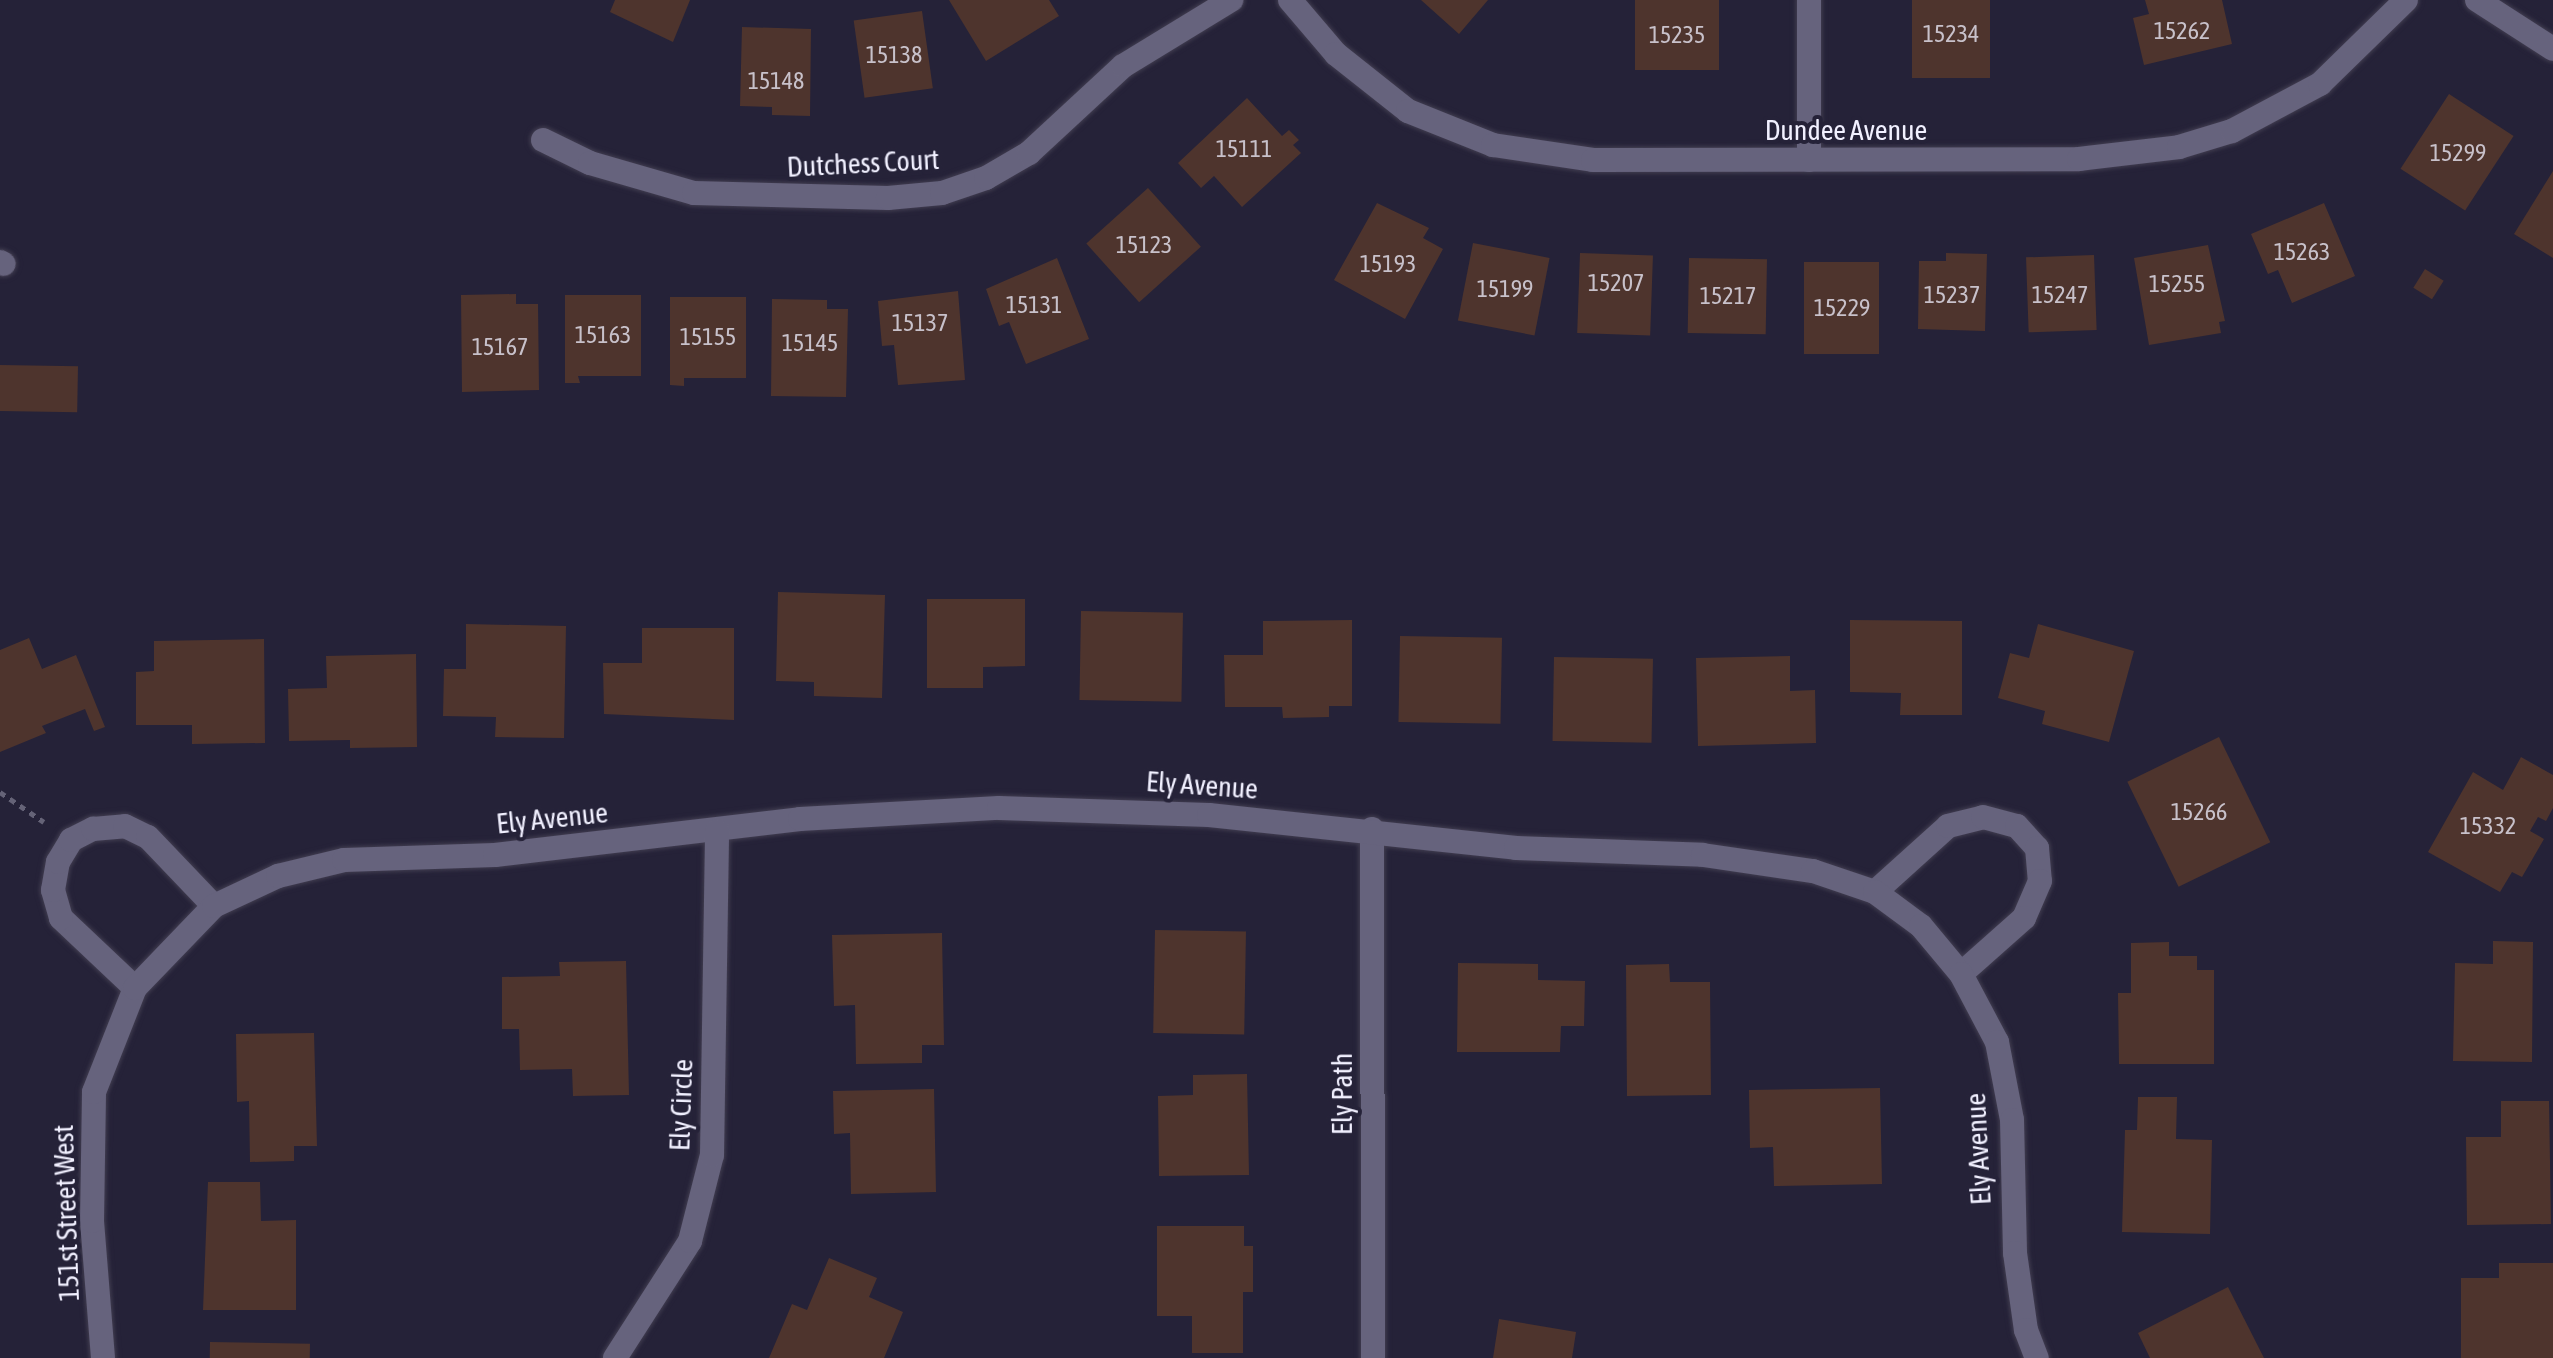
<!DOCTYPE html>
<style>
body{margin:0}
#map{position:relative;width:2553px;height:1358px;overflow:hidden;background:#252238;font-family:"Asap Condensed",sans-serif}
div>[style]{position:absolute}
.building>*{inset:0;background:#4e342d;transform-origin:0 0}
.path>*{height:5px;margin-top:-2.5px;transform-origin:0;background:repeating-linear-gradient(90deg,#656377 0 6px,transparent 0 12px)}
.roads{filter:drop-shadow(0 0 2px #413d50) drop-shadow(0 0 2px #413d50)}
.minor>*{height:24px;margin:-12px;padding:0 12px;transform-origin:12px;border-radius:12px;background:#66637d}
span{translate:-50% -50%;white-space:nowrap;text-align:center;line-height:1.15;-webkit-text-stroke:8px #252238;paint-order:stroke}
.number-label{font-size:24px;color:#c8c1ca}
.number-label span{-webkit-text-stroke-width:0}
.street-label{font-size:28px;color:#f1f0ff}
</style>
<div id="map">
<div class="building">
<i style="clip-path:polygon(615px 0,690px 0,673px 42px,610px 12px)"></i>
<i style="clip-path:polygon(949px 0,1049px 0,1059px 16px,986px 61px)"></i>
<i style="clip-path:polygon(1421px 0,1488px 0,1459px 34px)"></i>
<i style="left:1635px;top:0;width:84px;height:70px"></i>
<i style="left:1912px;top:0;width:78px;height:78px"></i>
<i style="clip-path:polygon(2145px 0,2222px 0,2232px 44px,2144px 65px,2133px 18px,2149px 14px)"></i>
<i style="left:922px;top:11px;width:78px;height:69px;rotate:82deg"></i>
<i style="clip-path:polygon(742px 27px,811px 29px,810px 116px,772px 115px,772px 107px,740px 106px)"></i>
<i style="left:2449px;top:94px;width:77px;height:89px;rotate:33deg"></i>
<i style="clip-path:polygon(1247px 98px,1282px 136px,1289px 130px,1299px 140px,1293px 145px,1301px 153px,1242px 207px,1214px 176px,1201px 188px,1178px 163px)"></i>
<i style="clip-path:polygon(2553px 171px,2553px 258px,2514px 234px)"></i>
<i style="left:1148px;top:188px;width:79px;height:83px;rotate:48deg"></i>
<i style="clip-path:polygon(1377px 203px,1429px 228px,1423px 238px,1443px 249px,1405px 319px,1334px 280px)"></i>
<i style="clip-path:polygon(2324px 203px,2355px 276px,2292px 303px,2278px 270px,2268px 274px,2251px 234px)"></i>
<i style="left:1473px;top:243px;width:78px;height:79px;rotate:11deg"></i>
<i style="clip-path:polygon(2208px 245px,2225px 321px,2219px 322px,2221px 333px,2149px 345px,2134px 258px)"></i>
<i style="left:1580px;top:253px;width:73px;height:80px;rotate:2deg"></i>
<i style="clip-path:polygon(1946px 253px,1987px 254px,1985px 331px,1918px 329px,1919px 261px,1946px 261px)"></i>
<i style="left:2094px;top:255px;width:75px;height:68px;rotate:88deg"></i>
<i style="clip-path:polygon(1057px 258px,1089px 339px,1026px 364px,1009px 322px,999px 326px,986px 289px)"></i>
<i style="left:1689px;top:258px;width:78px;height:75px;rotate:1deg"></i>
<i style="left:1804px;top:262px;width:75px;height:92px"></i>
<i style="left:2425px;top:269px;width:22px;height:22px;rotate:32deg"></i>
<i style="clip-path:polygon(958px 291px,965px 380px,898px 385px,894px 345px,882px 346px,878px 301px)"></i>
<i style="clip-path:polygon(516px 294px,516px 304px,538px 304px,539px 390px,462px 392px,461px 295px)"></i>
<i style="clip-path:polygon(565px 295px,641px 295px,641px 376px,578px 376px,580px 383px,565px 383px)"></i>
<i style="clip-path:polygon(670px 297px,746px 297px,746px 378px,684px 378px,684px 386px,670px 385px)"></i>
<i style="clip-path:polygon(772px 299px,827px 300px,827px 309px,848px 309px,846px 397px,771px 396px)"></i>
<i style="left:0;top:365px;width:78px;height:46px;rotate:1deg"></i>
<i style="clip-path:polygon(778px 592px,885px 595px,882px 698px,814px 696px,814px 682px,776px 681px)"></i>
<i style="clip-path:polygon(927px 599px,1025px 599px,1025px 666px,983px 667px,983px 688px,927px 688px)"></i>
<i style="left:1081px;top:611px;width:102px;height:89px;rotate:1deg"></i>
<i style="clip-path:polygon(1352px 620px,1352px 706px,1329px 706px,1329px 717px,1283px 718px,1282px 707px,1225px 707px,1224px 655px,1263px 655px,1263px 621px)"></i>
<i style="clip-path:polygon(1850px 620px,1962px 621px,1962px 715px,1900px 715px,1901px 693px,1850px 692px)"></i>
<i style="clip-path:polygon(466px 624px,566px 626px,564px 738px,495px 737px,496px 717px,443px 716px,444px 669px,466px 669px)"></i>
<i style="clip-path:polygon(2038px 624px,2134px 651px,2109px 742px,2042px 724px,2045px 711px,1998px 698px,2010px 653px,2029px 658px)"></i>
<i style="clip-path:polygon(642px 628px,734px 628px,734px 720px,604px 714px,603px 663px,642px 663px)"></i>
<i style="left:1400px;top:636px;width:102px;height:86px;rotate:1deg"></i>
<i style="clip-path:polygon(29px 638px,42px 669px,76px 655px,105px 727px,94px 731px,85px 709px,42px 726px,46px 733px,0 752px,0 650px)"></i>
<i style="clip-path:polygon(264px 639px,265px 743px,192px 744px,192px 725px,136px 725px,136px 672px,154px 671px,154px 641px)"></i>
<i style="clip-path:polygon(416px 654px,417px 747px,350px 748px,350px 740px,289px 741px,288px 689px,327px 688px,326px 656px)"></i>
<i style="clip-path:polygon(1790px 656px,1790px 691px,1815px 690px,1816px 743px,1698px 746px,1696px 658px)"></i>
<i style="left:1554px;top:657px;width:99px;height:84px;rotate:1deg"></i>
<i style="left:2219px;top:737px;width:117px;height:102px;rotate:64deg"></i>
<i style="clip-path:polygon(2521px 757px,2553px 775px,2553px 808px,2546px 821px,2538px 817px,2530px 831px,2544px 839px,2522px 877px,2512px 872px,2500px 892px,2428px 852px,2473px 772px,2503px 790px)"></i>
<i style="left:1155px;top:930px;width:91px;height:103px;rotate:1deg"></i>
<i style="clip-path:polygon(942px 933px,944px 1045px,922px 1045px,922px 1063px,856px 1064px,855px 1005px,834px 1006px,832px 935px)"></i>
<i style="clip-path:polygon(2493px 941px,2533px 942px,2532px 1062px,2453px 1061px,2455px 963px,2493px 964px)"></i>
<i style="clip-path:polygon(2169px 942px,2169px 956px,2197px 956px,2197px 970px,2214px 970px,2214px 1064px,2119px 1064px,2118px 993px,2131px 993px,2131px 943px)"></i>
<i style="clip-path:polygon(626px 961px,629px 1095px,573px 1096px,572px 1069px,520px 1070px,519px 1029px,502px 1029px,502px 977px,560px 976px,559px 962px)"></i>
<i style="clip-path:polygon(1458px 963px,1538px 964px,1538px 980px,1585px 981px,1584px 1026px,1561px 1026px,1560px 1052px,1457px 1052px)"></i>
<i style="clip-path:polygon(1669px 964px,1670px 982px,1710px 982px,1711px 1095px,1627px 1096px,1626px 965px)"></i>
<i style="clip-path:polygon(314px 1033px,317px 1146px,294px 1146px,294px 1161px,250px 1162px,249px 1101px,237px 1102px,236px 1034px)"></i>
<i style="clip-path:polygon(1247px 1074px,1249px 1175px,1159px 1176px,1158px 1096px,1193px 1095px,1193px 1075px)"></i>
<i style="clip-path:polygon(1880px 1088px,1882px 1184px,1774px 1186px,1773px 1147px,1750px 1148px,1749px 1090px)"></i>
<i style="clip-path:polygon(934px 1089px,936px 1192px,851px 1194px,850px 1133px,834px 1134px,833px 1091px)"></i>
<i style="clip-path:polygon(2138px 1097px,2177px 1097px,2176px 1139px,2212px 1140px,2210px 1234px,2122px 1232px,2125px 1130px,2137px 1130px)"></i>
<i style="clip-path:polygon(2501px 1101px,2549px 1101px,2551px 1224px,2467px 1225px,2466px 1137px,2501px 1137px)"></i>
<i style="clip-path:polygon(208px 1182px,260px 1182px,261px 1221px,296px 1220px,296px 1310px,203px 1310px)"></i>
<i style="clip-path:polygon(1157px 1226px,1244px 1226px,1244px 1246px,1253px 1246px,1253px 1292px,1243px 1292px,1243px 1353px,1192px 1353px,1192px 1316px,1157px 1316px)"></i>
<i style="clip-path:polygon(829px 1258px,877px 1278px,869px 1297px,903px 1312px,884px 1358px,769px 1358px,792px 1304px,807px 1310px)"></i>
<i style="clip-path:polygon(2499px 1263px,2553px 1263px,2553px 1358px,2461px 1358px,2461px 1278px,2499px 1278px)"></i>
<i style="clip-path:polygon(2228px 1287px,2264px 1358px,2150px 1358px,2138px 1333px)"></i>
<i style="clip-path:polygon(1499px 1319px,1576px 1332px,1572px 1358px,1493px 1358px)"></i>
<i style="left:210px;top:1342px;width:100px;height:16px;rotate:1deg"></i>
</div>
<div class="path">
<i style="left:0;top:792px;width:53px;rotate:34.3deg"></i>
</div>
<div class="roads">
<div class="minor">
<i style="left:1290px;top:0;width:71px;rotate:49.6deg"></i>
<i style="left:1336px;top:54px;width:92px;rotate:38.4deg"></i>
<i style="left:1408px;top:111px;width:92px;rotate:21.8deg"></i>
<i style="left:1493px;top:145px;width:101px;rotate:8.5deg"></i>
<i style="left:1593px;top:160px;width:486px;rotate:-0.1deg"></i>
<i style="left:2079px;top:159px;width:101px;rotate:-6.8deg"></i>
<i style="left:2179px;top:147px;width:55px;rotate:-16.8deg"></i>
<i style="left:2232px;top:131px;width:100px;rotate:-28.1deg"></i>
<i style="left:2320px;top:84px;width:120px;rotate:-44.3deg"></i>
<i style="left:1809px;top:0;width:160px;rotate:90deg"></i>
<i style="left:2477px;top:0;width:90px;rotate:32.8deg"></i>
<i style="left:543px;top:140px;width:52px;rotate:26.1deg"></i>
<i style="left:590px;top:163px;width:108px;rotate:16.1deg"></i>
<i style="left:694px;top:193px;width:194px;rotate:1.5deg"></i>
<i style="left:888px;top:198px;width:54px;rotate:-5.3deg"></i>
<i style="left:942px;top:193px;width:46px;rotate:-18.8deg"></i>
<i style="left:986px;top:178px;width:50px;rotate:-30.2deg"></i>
<i style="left:1029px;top:153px;width:128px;rotate:-42.8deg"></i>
<i style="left:1123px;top:66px;width:127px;rotate:-31.4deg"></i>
<i style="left:0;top:262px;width:4px;rotate:27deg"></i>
<i style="left:1372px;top:829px;width:529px;rotate:89.89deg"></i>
<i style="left:1875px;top:892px;width:98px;rotate:-42.1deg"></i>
<i style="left:1948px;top:826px;width:36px;rotate:-14deg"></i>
<i style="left:1983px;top:817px;width:35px;rotate:15deg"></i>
<i style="left:2017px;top:826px;width:30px;rotate:48deg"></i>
<i style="left:2037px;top:848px;width:33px;rotate:85deg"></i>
<i style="left:2040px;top:881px;width:40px;rotate:113.4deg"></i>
<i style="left:2024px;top:918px;width:84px;rotate:138.4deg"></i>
<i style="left:135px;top:988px;width:102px;rotate:-136.6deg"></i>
<i style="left:61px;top:918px;width:29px;rotate:-106deg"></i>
<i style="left:53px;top:890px;width:28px;rotate:-80deg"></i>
<i style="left:58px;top:862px;width:26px;rotate:-59deg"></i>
<i style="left:71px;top:840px;width:25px;rotate:-27deg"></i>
<i style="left:93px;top:829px;width:32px;rotate:-5deg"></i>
<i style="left:125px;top:826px;width:25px;rotate:26deg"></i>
<i style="left:148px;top:837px;width:95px;rotate:46.3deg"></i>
<i style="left:103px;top:1358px;width:137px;rotate:-94.6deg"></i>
<i style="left:92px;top:1221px;width:129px;rotate:-89.1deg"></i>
<i style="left:94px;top:1092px;width:112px;rotate:-68.5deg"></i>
<i style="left:135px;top:988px;width:114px;rotate:-46.1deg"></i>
<i style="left:214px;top:906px;width:71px;rotate:-25.1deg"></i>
<i style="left:278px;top:876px;width:68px;rotate:-13.6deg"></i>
<i style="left:344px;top:860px;width:151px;rotate:-1.9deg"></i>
<i style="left:495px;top:855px;width:307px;rotate:-6.7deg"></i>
<i style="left:800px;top:819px;width:199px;rotate:-3.2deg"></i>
<i style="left:999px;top:808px;width:210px;rotate:1.9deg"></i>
<i style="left:1209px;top:815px;width:309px;rotate:6.1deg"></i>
<i style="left:1516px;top:848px;width:187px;rotate:2.1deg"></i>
<i style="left:1703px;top:855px;width:111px;rotate:8.3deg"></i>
<i style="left:1813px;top:871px;width:65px;rotate:18.7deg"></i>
<i style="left:1875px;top:892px;width:57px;rotate:36.5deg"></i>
<i style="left:1921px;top:926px;width:62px;rotate:50.2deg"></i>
<i style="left:1961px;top:974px;width:77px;rotate:62.1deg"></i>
<i style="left:1997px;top:1042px;width:79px;rotate:79.1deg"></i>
<i style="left:2012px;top:1120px;width:133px;rotate:88.7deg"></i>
<i style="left:2015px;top:1253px;width:78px;rotate:81.9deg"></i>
<i style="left:2026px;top:1330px;width:30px;rotate:69deg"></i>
<i style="left:615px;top:1358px;width:139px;rotate:-57.3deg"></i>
<i style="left:690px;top:1241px;width:89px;rotate:-75.7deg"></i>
<i style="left:712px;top:1155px;width:324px;rotate:-89.1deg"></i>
</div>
</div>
<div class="number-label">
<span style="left:2182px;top:31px">15262</span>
<span style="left:1951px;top:34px">15234</span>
<span style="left:1677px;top:35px">15235</span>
<span style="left:894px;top:55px">15138</span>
<span style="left:776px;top:81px">15148</span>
<span style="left:1244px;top:149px">15111</span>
<span style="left:2458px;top:153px">15299</span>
<span style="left:1144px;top:245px">15123</span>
<span style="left:2302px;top:252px">15263</span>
<span style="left:1388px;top:264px">15193</span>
<span style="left:1616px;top:283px">15207</span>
<span style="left:2177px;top:284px">15255</span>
<span style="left:1505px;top:289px">15199</span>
<span style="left:1952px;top:295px">15237</span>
<span style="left:2060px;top:295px">15247</span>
<span style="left:1728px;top:296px">15217</span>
<span style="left:1034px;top:305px">15131</span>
<span style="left:1842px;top:308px">15229</span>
<span style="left:920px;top:323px">15137</span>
<span style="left:603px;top:335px">15163</span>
<span style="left:708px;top:337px">15155</span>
<span style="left:810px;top:343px">15145</span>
<span style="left:500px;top:347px">15167</span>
<span style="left:2199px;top:812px">15266</span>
<span style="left:2488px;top:826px">15332</span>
</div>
<div class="street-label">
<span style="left:1846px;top:130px">Dundee Avenue</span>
<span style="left:863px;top:163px;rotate:-3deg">Dutchess Court</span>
<span style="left:1202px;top:785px;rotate:4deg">Ely Avenue</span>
<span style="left:552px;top:818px;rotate:-6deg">Ely Avenue</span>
<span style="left:1342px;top:1094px;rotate:-90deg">Ely Path</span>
<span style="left:681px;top:1105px;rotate:-88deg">Ely Circle</span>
<span style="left:1978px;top:1149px;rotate:-93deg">Ely Avenue</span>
<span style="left:66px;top:1213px;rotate:-92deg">151st Street West</span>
</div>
</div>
